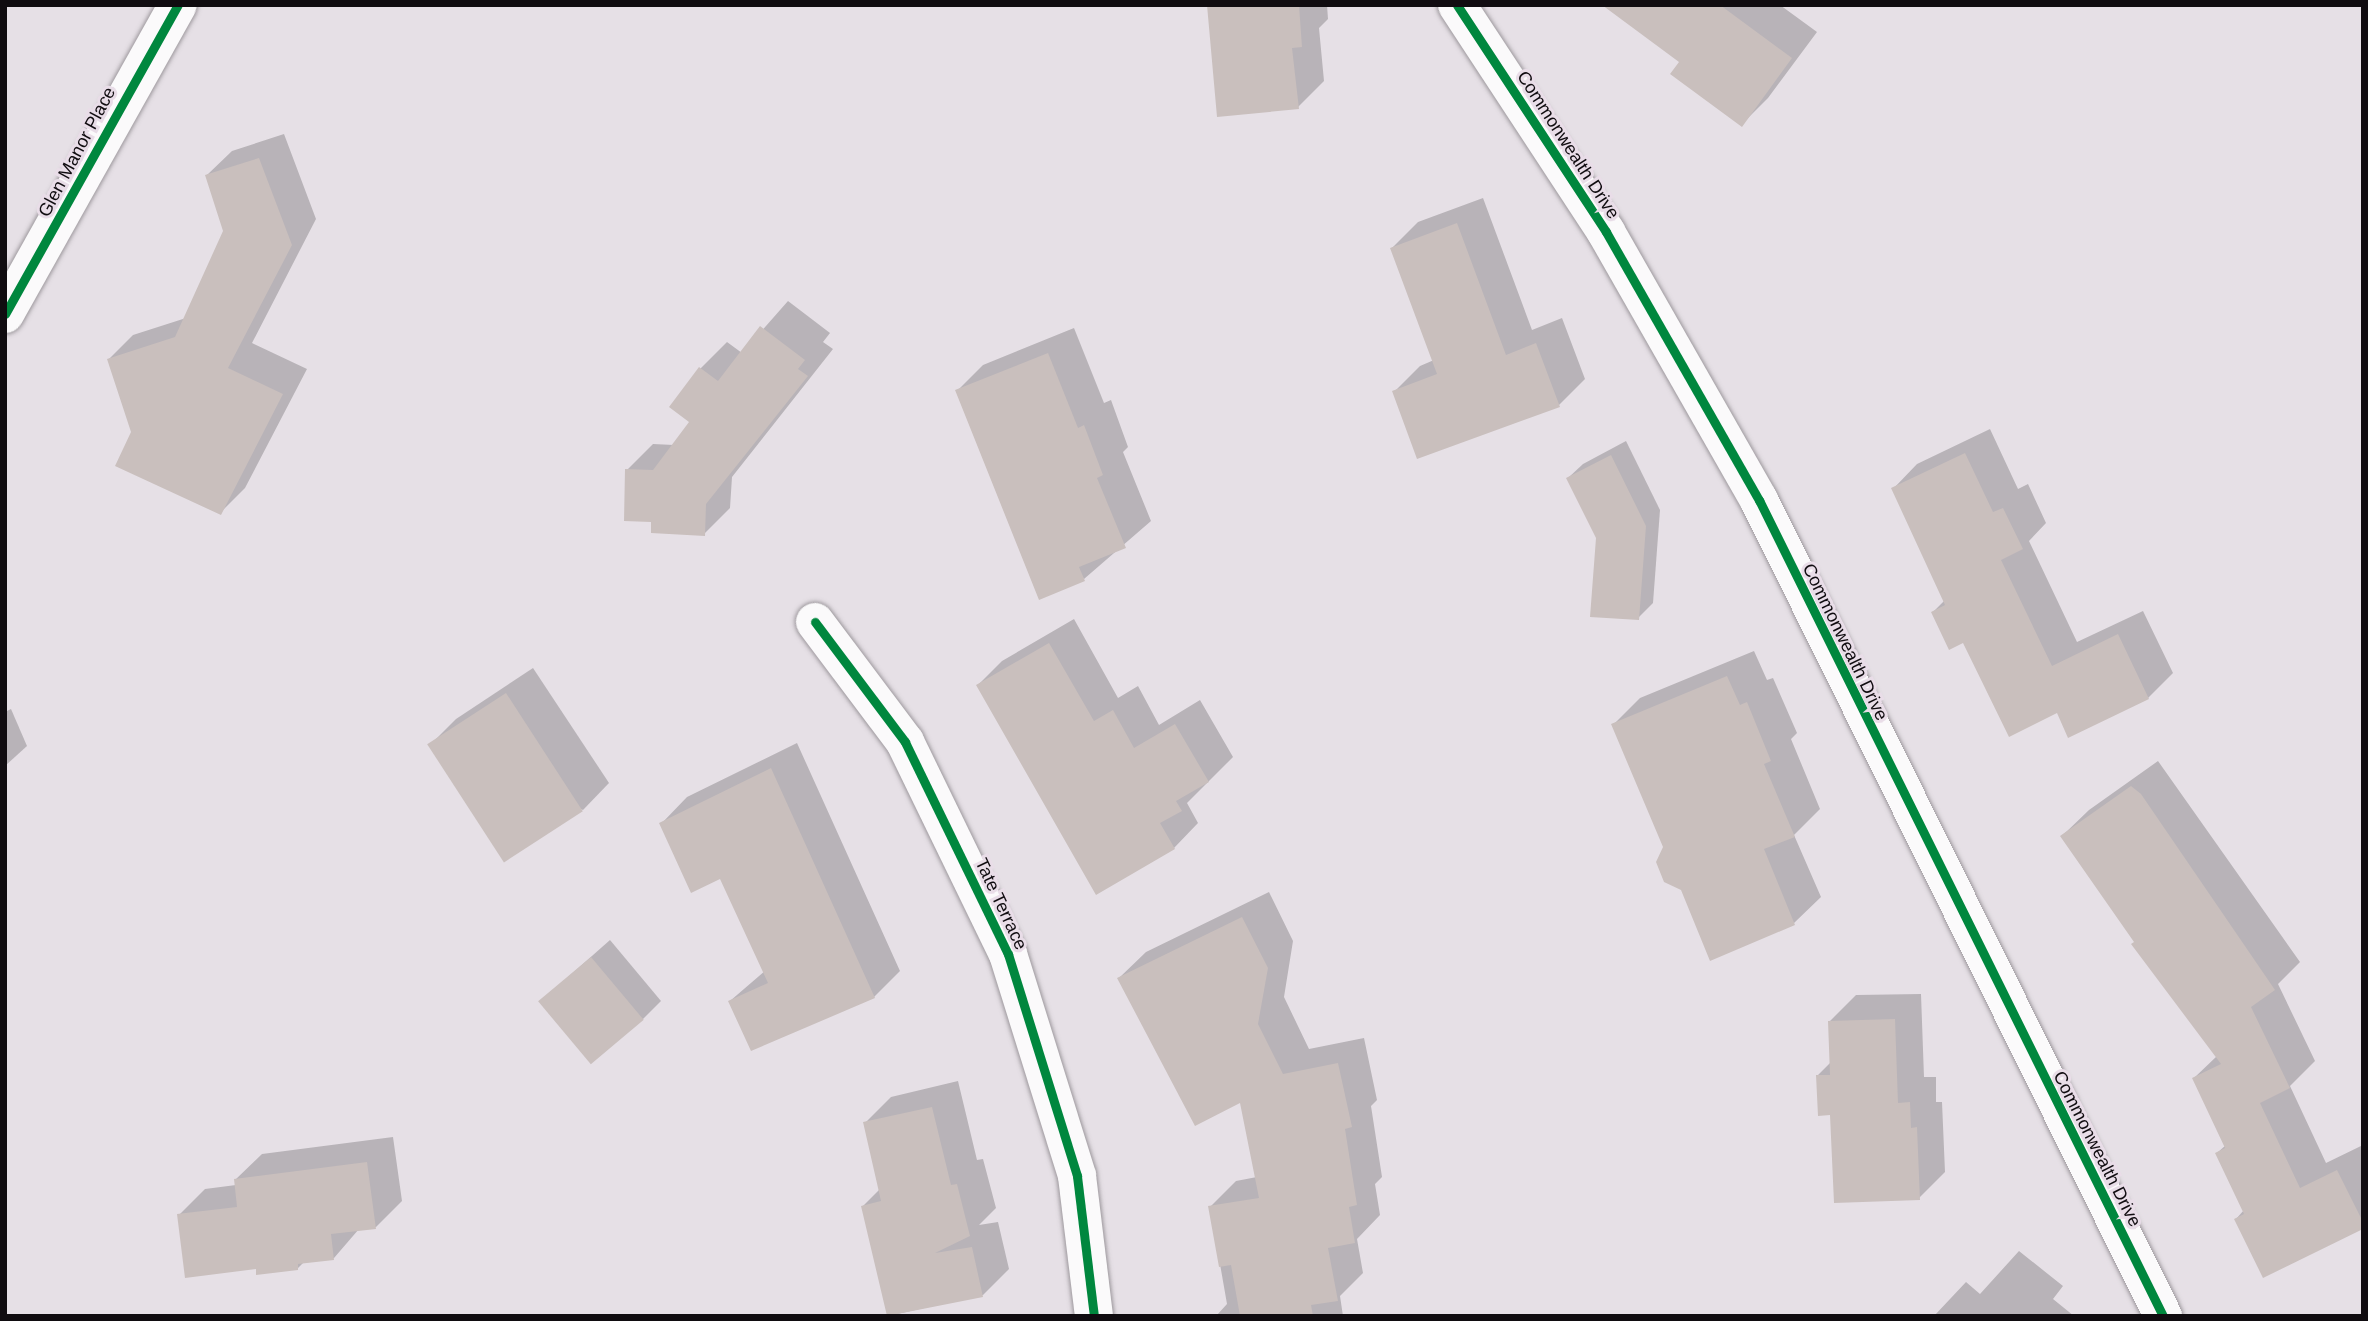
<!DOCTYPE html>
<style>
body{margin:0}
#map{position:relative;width:2368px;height:1321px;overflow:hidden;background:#e6e0e6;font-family:Arial,sans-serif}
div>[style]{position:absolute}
.shadow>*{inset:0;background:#0003}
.building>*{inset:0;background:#c9bfbd;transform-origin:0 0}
.roads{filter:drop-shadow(0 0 2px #9d989d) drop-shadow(0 0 2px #9d989d)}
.minor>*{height:38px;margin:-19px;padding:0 19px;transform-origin:19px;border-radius:19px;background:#fbfafb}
.cycleway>*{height:9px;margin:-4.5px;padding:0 4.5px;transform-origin:4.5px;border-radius:4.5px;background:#00873e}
span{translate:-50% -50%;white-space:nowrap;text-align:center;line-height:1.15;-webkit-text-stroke:6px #e9dde8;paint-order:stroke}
.street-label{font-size:18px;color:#100c10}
.frame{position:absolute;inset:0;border:7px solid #100c10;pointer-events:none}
</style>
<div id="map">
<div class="shadow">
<i style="clip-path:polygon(1208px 5px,1327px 5px,1328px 19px,1319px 28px,1324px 81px,1298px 107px)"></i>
<i style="clip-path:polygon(1604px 5px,1780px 5px,1817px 32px,1768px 98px,1742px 124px,1682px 62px)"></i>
<i style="clip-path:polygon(284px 134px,316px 219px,252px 343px,307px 369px,245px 488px,220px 513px,132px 432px,109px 359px,133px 335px,186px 318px,225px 231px,207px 175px,232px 151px)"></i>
<i style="clip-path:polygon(1483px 198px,1532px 330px,1562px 318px,1585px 379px,1559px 405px,1394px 392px,1420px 366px,1434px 360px,1392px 248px,1418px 222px)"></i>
<i style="clip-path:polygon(788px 301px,830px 333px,823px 342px,833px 349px,732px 477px,730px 508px,704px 534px,652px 520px,627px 470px,653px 444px,674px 445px,691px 422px,671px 407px,701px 368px,727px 342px,742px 353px)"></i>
<i style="clip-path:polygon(1074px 328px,1104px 403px,1111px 400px,1128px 447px,1123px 452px,1151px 521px,1084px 579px,957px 391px,983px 365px)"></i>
<i style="clip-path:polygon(1990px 429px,2018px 489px,2028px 484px,2046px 523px,2029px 541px,2077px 642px,2143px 611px,2173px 673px,2148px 698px,2058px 711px,1933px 612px,1945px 600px,1893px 489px,1917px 464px)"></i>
<i style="clip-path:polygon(1626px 441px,1660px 510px,1653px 603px,1638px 618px,1568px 478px,1583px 464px)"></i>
<i style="clip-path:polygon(1074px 619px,1118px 698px,1138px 686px,1159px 725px,1200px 700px,1233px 757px,1187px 803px,1198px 823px,1174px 848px,978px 685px,1002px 661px)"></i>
<i style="clip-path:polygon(1754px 651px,1767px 680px,1773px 678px,1797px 733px,1791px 739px,1820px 809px,1794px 835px,1821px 897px,1794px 923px,1711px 959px,1614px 724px,1640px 698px)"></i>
<i style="clip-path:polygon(533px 668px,609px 783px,583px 810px,430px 745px,456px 719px)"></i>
<i style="clip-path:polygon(11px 709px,27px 746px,5px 766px,5px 712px)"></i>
<i style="clip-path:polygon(797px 743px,900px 971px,874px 997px,730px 1001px,765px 971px,721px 877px,661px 824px,687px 797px)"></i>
<i style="clip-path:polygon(2158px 761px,2300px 962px,2278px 984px,2315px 1061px,2290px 1086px,2326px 1163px,2363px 1145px,2363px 1227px,2236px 1219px,2244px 1210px,2217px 1153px,2226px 1145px,2194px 1078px,2217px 1056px,2062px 836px,2089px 810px)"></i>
<i style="clip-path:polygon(1269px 892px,1293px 941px,1284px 997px,1309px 1049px,1364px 1038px,1377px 1100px,1371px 1106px,1382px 1177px,1375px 1184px,1380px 1215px,1357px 1239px,1363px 1273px,1340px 1296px,1343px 1316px,1216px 1316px,1227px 1304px,1210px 1207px,1236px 1181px,1257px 1177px,1241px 1101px,1119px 978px,1146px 952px)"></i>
<i style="clip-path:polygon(610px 940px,661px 1001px,643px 1019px,541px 1001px)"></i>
<i style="clip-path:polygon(1921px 994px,1924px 1077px,1936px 1077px,1936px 1102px,1942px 1102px,1945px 1172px,1919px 1198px,1832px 1113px,1817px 1076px,1831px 1062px,1829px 1022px,1856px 995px)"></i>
<i style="clip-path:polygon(958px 1081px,977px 1160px,983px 1159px,996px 1208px,979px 1225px,998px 1222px,1009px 1269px,983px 1295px,888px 1316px,863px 1206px,880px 1189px,865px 1123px,891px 1097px)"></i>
<i style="clip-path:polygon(393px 1137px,402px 1201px,376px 1227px,359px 1229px,334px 1258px,304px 1262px,297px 1269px,258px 1267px,179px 1215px,205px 1189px,236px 1185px,235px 1180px,262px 1154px)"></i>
<i style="clip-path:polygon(2019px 1251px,2063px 1286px,2053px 1299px,2074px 1316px,1934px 1316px,1966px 1282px,1980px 1294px)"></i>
</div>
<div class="building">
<i style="clip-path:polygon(1207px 5px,1299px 5px,1302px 47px,1292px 48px,1299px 109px,1217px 117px)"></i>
<i style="clip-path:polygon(1602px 5px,1720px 5px,1792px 58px,1742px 127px,1670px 74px,1679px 62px)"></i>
<i style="clip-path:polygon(259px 158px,292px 245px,228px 368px,283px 394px,221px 515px,115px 466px,131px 432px,107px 359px,175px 337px,223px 231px,205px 175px)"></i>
<i style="clip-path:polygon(1457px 223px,1506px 355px,1536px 343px,1560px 407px,1417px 459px,1392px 391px,1437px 374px,1390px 248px)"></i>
<i style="clip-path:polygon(760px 326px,805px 360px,798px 369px,808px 376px,706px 504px,705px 536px,651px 533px,651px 522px,624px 521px,625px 469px,653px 470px,689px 422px,669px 407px,699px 367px,718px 381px)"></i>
<i style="clip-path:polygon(1048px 353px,1078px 428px,1084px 425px,1103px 475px,1097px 478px,1126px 548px,1079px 567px,1085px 581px,1039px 600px,955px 390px)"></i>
<i style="clip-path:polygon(1965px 453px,1993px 512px,2003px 508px,2023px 549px,2001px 560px,2052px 666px,2118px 634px,2149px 699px,2068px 738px,2057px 713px,2009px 737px,1963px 643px,1949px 650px,1931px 612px,1945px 605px,1891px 488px)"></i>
<i style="clip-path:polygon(1611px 455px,1646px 526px,1639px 620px,1590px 617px,1596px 538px,1566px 478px)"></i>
<i style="clip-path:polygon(1049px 643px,1094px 721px,1113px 710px,1134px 748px,1175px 724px,1209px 782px,1176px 801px,1182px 811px,1160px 823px,1175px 849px,1096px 895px,976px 685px)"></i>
<i style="clip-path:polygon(1727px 676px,1740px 705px,1747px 702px,1771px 761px,1764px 764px,1795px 837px,1764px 849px,1795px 925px,1710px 961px,1681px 890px,1664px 882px,1656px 862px,1663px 847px,1611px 724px)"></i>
<i style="left:506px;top:693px;width:141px;height:94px;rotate:57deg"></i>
<i style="clip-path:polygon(771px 768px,875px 998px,751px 1051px,728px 1001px,768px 983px,720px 879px,691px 893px,659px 823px)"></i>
<i style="clip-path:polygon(2131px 786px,2141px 794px,2275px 990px,2251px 1007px,2290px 1088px,2260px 1103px,2300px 1188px,2337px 1170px,2363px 1222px,2363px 1229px,2263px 1278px,2234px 1219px,2244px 1214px,2215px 1153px,2225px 1148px,2192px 1078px,2221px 1064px,2131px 944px,2134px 942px,2060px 836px)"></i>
<i style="clip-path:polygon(1242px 917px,1268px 968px,1258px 1024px,1283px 1074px,1338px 1063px,1352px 1127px,1345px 1129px,1357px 1205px,1349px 1207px,1355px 1243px,1328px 1248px,1338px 1301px,1311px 1305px,1313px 1316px,1240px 1316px,1231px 1265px,1219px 1267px,1208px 1206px,1259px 1198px,1240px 1103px,1195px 1126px,1117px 978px)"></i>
<i style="left:591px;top:957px;width:82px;height:69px;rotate:50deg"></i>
<i style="clip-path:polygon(1895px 1019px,1898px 1103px,1910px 1102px,1911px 1128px,1917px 1127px,1920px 1200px,1834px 1203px,1830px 1115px,1818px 1116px,1816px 1075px,1830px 1075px,1828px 1021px)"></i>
<i style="clip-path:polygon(932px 1107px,951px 1185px,957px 1184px,970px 1236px,935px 1253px,972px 1247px,983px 1297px,887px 1316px,861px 1206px,881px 1201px,863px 1122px)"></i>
<i style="clip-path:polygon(367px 1162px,376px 1229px,331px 1234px,334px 1260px,298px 1264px,298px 1270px,256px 1275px,256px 1269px,185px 1278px,177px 1214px,237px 1207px,234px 1179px)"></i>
</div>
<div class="roads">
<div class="minor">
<i style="left:1457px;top:5px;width:272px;rotate:56.7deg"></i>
<i style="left:1606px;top:232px;width:309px;rotate:60.3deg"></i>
<i style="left:1759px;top:500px;width:911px;rotate:63.66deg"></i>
<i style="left:5px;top:314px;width:354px;rotate:-60.8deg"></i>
<i style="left:815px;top:622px;width:150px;rotate:53.1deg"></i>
<i style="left:905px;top:742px;width:236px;rotate:64.1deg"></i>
<i style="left:1008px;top:954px;width:232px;rotate:72.7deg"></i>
<i style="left:1077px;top:1176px;width:141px;rotate:83.1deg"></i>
</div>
</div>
<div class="cycleway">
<i style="left:1457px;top:5px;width:272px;rotate:56.7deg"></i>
<i style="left:1606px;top:232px;width:309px;rotate:60.3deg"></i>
<i style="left:1759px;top:500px;width:911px;rotate:63.66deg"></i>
<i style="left:5px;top:314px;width:354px;rotate:-60.8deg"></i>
<i style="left:815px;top:622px;width:150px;rotate:53.1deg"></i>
<i style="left:905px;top:742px;width:236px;rotate:64.1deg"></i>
<i style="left:1008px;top:954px;width:232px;rotate:72.7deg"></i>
<i style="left:1077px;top:1176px;width:141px;rotate:83.1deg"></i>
</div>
<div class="street-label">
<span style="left:1568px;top:145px;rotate:57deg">Commonwealth Drive</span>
<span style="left:77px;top:152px;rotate:-62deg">Glen Manor Place</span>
<span style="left:1845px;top:642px;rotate:64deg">Commonwealth Drive</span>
<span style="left:1001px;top:904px;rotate:65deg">Tate Terrace</span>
<span style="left:2097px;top:1149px;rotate:63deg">Commonwealth Drive</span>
</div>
<div class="frame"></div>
</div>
